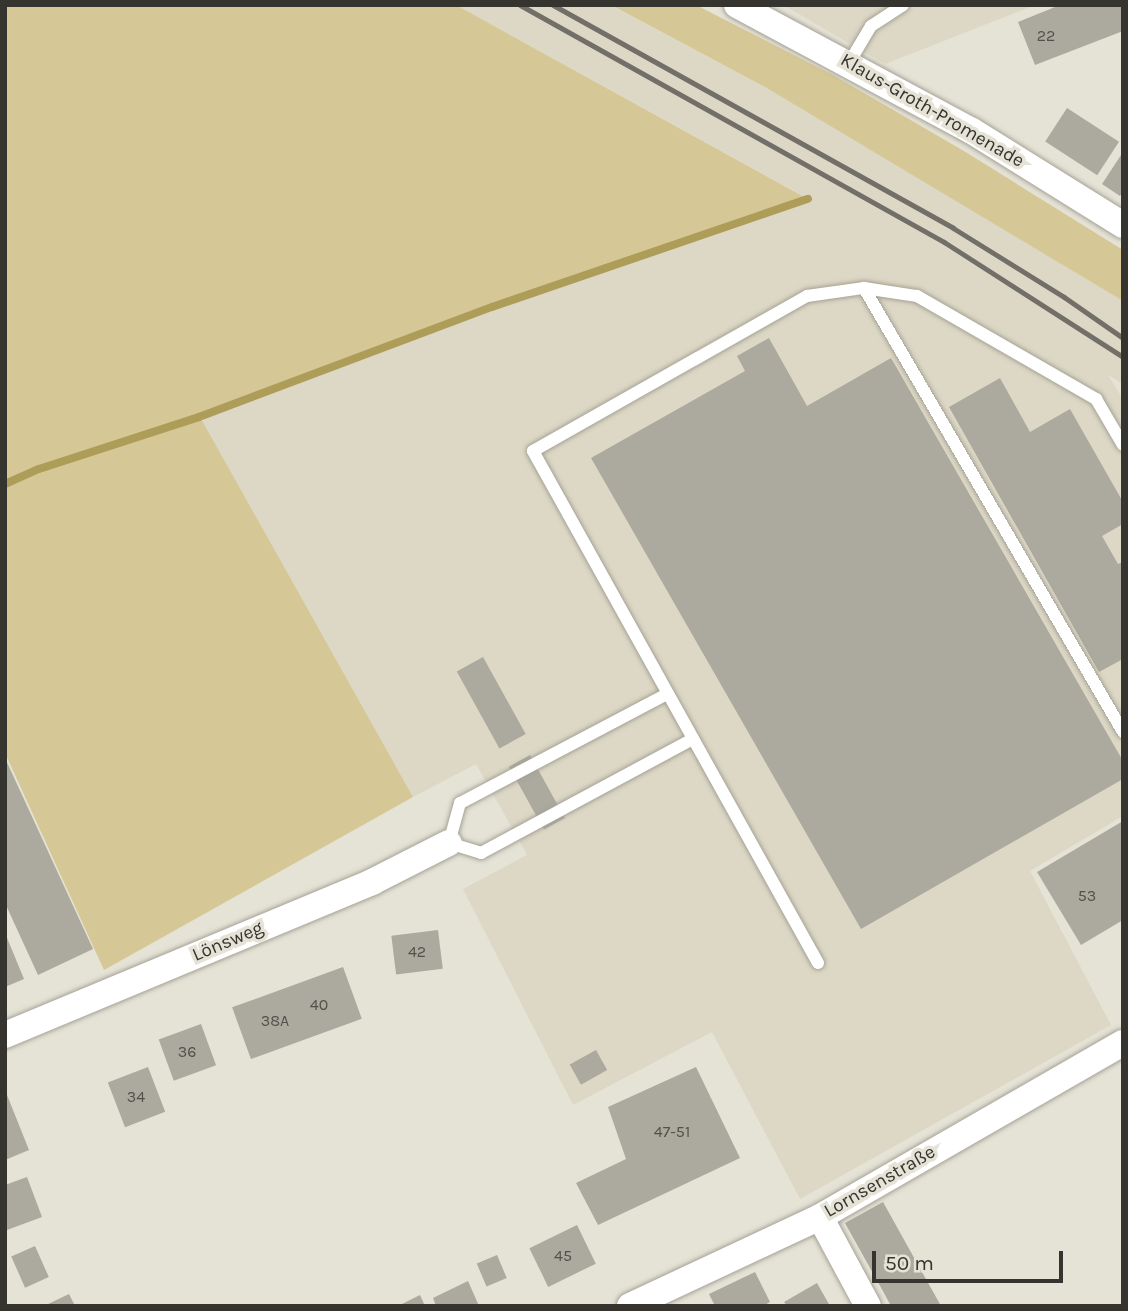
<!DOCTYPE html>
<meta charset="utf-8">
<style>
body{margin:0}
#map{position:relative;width:1128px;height:1311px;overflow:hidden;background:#e5e2d6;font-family:Karla,sans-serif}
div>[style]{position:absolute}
.built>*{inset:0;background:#ddd8c5}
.green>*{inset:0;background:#d5c896}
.stream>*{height:8px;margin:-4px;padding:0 4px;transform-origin:4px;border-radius:4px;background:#ae9d58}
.building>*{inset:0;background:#aca99e;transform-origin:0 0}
.roads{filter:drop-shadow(0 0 2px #a5a296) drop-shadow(0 0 2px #a5a296)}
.service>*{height:12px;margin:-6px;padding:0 6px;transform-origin:6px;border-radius:6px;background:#fff}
.minor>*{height:26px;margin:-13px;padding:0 13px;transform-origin:13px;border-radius:13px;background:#fff}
.rail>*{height:5px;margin:-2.5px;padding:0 2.5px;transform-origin:2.5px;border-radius:2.5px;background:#716f68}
span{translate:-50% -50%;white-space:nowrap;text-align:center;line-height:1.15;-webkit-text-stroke:7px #e5e2d6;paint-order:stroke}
.number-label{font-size:16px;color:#53514b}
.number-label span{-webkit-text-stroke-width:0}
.street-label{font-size:19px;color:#35342f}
.frame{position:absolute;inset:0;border:7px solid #35342f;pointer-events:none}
.scale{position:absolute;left:872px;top:1251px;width:191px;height:32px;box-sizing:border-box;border:4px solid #35342f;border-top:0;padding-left:9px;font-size:21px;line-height:24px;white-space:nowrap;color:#35342f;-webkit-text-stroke:5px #e5e2d6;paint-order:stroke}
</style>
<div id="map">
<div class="built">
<i style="clip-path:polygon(456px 5px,610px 5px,765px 87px,1123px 301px,1123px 384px,1108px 375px,1123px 399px,1123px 816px,1030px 871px,1111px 1025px,800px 1199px,712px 1032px,573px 1105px,463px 889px,527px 855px,516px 835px,476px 764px,413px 797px,199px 417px,492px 307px,807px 198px)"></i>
<i style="clip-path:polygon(783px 5px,1035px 5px,885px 64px)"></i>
</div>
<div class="green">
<i style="clip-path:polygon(5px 5px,456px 5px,808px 199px,492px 307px,200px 417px,413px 797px,104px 970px,5px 753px)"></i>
<i style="clip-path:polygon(611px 5px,696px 5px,833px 75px,964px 151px,1123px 250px,1123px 301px,765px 87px)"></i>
</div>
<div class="stream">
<i style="left:5px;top:484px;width:37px;rotate:-24deg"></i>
<i style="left:39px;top:469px;width:168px;rotate:-18deg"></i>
<i style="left:199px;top:417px;width:313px;rotate:-20.6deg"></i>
<i style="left:492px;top:307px;width:334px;rotate:-18.9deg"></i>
</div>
<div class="building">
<i style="clip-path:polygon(1060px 5px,1123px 5px,1123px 31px,1035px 65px,1018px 22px)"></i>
<i style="left:1067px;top:108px;width:62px;height:40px;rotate:33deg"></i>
<i style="clip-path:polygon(1123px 152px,1123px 191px,1120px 196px,1102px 184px)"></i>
<i style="clip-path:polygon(769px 338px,807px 406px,891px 358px,1123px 761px,1123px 779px,861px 929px,591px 458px,745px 371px,737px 356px)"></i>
<i style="clip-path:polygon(1000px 378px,1030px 432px,1070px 409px,1123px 502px,1123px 524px,1102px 536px,1118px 564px,1123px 562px,1123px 659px,1099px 672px,949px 407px)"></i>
<i style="left:483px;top:657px;width:88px;height:30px;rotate:61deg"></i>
<i style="left:530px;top:755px;width:72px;height:24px;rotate:61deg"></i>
<i style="clip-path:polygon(5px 758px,93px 949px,38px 975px,5px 903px)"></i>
<i style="clip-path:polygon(1123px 821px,1123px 920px,1081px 945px,1037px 872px)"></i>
<i style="left:438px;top:930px;width:39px;height:47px;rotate:83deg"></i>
<i style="clip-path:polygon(5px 933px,24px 979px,5px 987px)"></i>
<i style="left:343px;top:967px;width:55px;height:118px;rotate:70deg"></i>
<i style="left:201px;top:1024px;width:44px;height:45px;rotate:70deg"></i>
<i style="left:596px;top:1050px;width:23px;height:30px;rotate:61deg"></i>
<i style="left:148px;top:1067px;width:48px;height:43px;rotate:69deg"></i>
<i style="clip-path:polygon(696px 1067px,740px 1158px,598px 1225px,576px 1183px,626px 1159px,608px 1107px)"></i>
<i style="clip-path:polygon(5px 1090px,29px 1150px,5px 1160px)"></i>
<i style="clip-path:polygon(27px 1177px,42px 1217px,7px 1230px,5px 1185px)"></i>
<i style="clip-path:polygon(883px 1202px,922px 1272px,941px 1306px,891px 1306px,884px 1293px,845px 1223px)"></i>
<i style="left:577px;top:1225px;width:43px;height:53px;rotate:64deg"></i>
<i style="left:35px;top:1246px;width:34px;height:26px;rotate:66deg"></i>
<i style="left:497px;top:1255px;width:25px;height:22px;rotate:67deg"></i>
<i style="clip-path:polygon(755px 1272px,770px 1302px,763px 1306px,715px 1306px,709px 1294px)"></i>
<i style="clip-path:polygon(468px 1281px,479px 1306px,436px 1306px,433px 1298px)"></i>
<i style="clip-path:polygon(817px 1283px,830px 1306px,787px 1306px,784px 1302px)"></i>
<i style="clip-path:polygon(69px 1294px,75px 1306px,44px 1306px)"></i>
<i style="clip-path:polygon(420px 1295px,425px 1306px,398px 1306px)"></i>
</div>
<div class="roads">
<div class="service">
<i style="left:849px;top:63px;width:43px;rotate:-59.3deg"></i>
<i style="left:871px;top:26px;width:38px;rotate:-33deg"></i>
<i style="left:864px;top:288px;width:514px;rotate:59.74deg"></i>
<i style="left:667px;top:694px;width:234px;rotate:152.2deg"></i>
<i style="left:460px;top:803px;width:41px;rotate:105.4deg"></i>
<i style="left:449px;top:843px;width:34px;rotate:17deg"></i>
<i style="left:481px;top:853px;width:241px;rotate:-28.3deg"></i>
<i style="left:818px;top:963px;width:586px;rotate:-119.1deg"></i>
<i style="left:533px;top:451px;width:315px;rotate:-29.5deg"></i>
<i style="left:807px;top:296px;width:58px;rotate:-8deg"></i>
<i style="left:864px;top:288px;width:54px;rotate:8.6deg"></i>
<i style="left:917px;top:296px;width:207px;rotate:29.9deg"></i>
<i style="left:1096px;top:399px;width:53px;rotate:59.6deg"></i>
</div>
<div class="minor">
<i style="left:737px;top:5px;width:267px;rotate:28.2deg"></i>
<i style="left:972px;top:131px;width:178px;rotate:31.9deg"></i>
<i style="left:5px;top:1035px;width:398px;rotate:-22.6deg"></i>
<i style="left:372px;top:882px;width:86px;rotate:-26.9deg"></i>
<i style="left:820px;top:1217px;width:101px;rotate:61.7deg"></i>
<i style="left:630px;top:1306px;width:210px;rotate:-25.1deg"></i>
<i style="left:820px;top:1217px;width:349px;rotate:-29.9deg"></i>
</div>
</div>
<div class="rail">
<i style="left:520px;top:5px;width:486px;rotate:29.2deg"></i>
<i style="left:944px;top:242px;width:213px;rotate:32.7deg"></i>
<i style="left:553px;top:5px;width:458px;rotate:29.1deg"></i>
<i style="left:953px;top:228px;width:131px;rotate:31.9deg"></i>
<i style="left:1064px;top:297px;width:72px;rotate:34.8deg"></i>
</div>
<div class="number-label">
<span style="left:1046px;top:36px">22</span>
<span style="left:1087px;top:896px">53</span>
<span style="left:417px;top:952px">42</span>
<span style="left:319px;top:1005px">40</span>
<span style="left:275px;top:1021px">38A</span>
<span style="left:187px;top:1052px">36</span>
<span style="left:136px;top:1097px">34</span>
<span style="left:672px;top:1132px">47-51</span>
<span style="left:563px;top:1256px">45</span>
</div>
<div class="street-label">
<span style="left:932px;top:111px;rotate:30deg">Klaus-Groth-Promenade</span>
<span style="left:228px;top:942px;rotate:-23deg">Lönsweg</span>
<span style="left:880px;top:1182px;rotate:-30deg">Lornsenstraße</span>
</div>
<div class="frame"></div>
<div class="scale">50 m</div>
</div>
